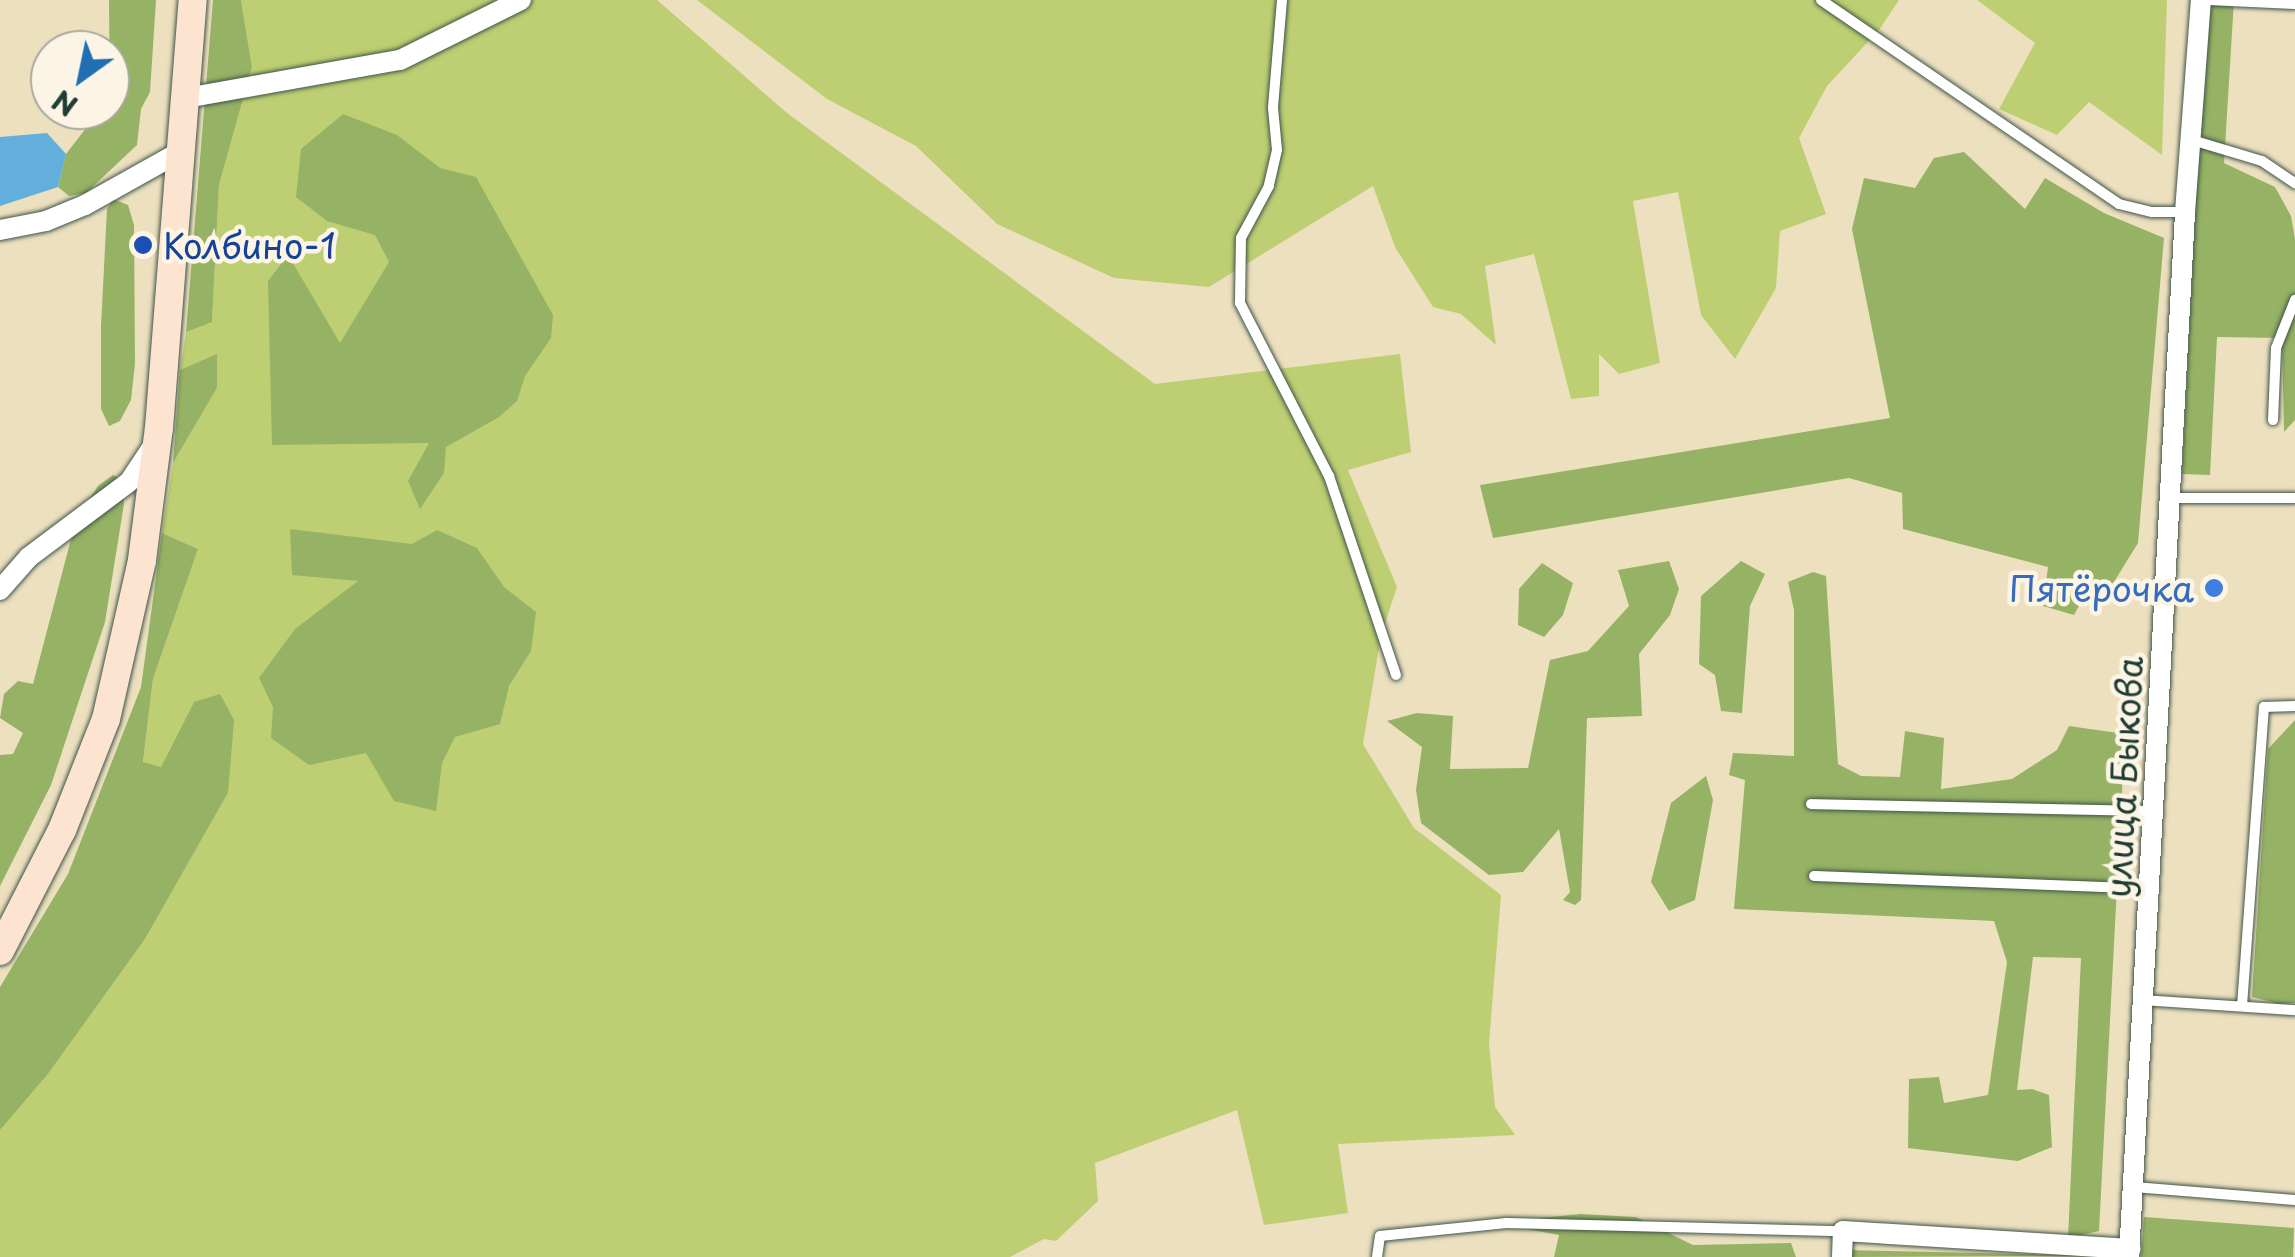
<!DOCTYPE html>
<meta charset="utf-8">
<style>
body{margin:0}
#map{position:relative;width:2295px;height:1257px;overflow:hidden;background:#ede0bf;font-family:"Playpen Sans",sans-serif}
div>[style]{position:absolute}
.green>*{inset:0;background:#bdcf72}
.forest>*{inset:0;background:#96b264}
.water>*{inset:0;background:#63afdc}
.roads{filter:drop-shadow(0 0 2px #3e5549) drop-shadow(0 0 2px #3e5549)}
.service>*{height:10px;margin:-5px;padding:0 5px;transform-origin:5px;border-radius:5px;background:#fff}
.minor>*{height:20px;margin:-10px;padding:0 10px;transform-origin:10px;border-radius:10px;background:#fff}
.secondary>*{height:28px;margin:-14px;padding:0 14px;transform-origin:14px;border-radius:14px;background:#fde4d1}
.dots>*{width:28px;height:28px;translate:-50% -50%;box-sizing:border-box;border:5px solid #fcf5e5;border-radius:50%}
span{translate:-50% -50%;white-space:nowrap;text-align:center;line-height:1.15;-webkit-text-stroke:9px #fcf5e5;paint-order:stroke}
.transit-label{font-size:35px;color:#164399}
.left{translate:0 -50%;text-align:left}
.shop-label{font-size:35px;color:#366cbe}
.right{translate:-100% -50%;text-align:right}
.street-label{font-size:35px;color:#1f3d34}
.north{position:absolute;left:30px;top:30px;width:100px;height:100px;box-sizing:border-box;background:#fcf5e5;border:2px solid #a4ab9e;border-radius:50%;rotate:213deg;font-size:28px;font-weight:700;line-height:40px;text-align:center;color:#1f3d34}
.north::after{content:'';display:block;margin:auto;width:35px;height:45px;background:#1f6fb2;clip-path:polygon(50% 0,100% 100%,50% 72%,0 100%)}
</style>
<div id="map">
<div class="green">
<i style="clip-path:polygon(241px 0,657px 0,787px 113px,1155px 384px,1400px 354px,1411px 452px,1348px 470px,1397px 587px,1381px 635px,1363px 744px,1414px 828px,1501px 895px,1489px 1043px,1495px 1107px,1515px 1135px,1338px 1144px,1348px 1213px,1264px 1225px,1237px 1110px,1095px 1163px,1098px 1201px,1056px 1241px,1044px 1239px,1010px 1257px,0 1257px,0 1130px,48px 1074px,145px 939px,228px 793px,194px 702px,161px 767px,143px 763px,153px 679px,198px 549px,162px 533px,173px 463px,217px 388px,216px 355px,180px 370px,186px 332px,212px 321px,219px 185px,252px 67px)"></i>
<i style="clip-path:polygon(697px 0,1899px 0,1879px 30px,1827px 86px,1799px 138px,1826px 214px,1780px 231px,1776px 288px,1735px 359px,1701px 315px,1678px 192px,1633px 201px,1660px 363px,1619px 374px,1599px 354px,1599px 396px,1571px 399px,1534px 254px,1485px 266px,1496px 345px,1461px 314px,1433px 307px,1395px 247px,1373px 186px,1209px 287px,1114px 278px,997px 224px,916px 146px,827px 99px)"></i>
<i style="clip-path:polygon(1977px 0,2167px 0,2162px 155px,2089px 102px,2057px 135px,1999px 109px,2035px 43px)"></i>
</div>
<div class="forest">
<i style="clip-path:polygon(109px 0,156px 0,150px 92px,141px 109px,137px 145px,86px 193px,69px 196px,58px 187px,66px 154px,100px 110px,110px 110px)"></i>
<i style="clip-path:polygon(213px 0,241px 0,252px 67px,219px 185px,212px 322px,186px 332px)"></i>
<i style="clip-path:polygon(2206px 0,2234px 0,2224px 163px,2275px 187px,2291px 216px,2295px 239px,2295px 420px,2284px 432px,2282px 338px,2217px 337px,2210px 475px,2182px 474px)"></i>
<i style="clip-path:polygon(343px 114px,397px 135px,440px 168px,476px 177px,553px 315px,551px 338px,525px 376px,517px 401px,499px 417px,446px 447px,444px 473px,420px 509px,408px 481px,429px 443px,272px 445px,268px 281px,288px 255px,340px 343px,389px 262px,375px 235px,327px 221px,296px 197px,301px 149px)"></i>
<i style="clip-path:polygon(1964px 152px,2025px 209px,2045px 178px,2104px 213px,2164px 238px,2138px 543px,2104px 598px,2086px 593px,2074px 615px,2043px 606px,2048px 567px,1903px 529px,1902px 493px,1849px 478px,1493px 538px,1480px 485px,1890px 418px,1852px 229px,1864px 178px,1915px 188px,1934px 158px)"></i>
<i style="clip-path:polygon(113px 199px,128px 205px,134px 225px,135px 363px,131px 400px,120px 421px,109px 426px,101px 409px,101px 326px,107px 209px)"></i>
<i style="clip-path:polygon(217px 354px,217px 388px,173px 463px,180px 370px)"></i>
<i style="clip-path:polygon(113px 475px,123px 480px,124px 504px,105px 622px,51px 785px,0 886px,0 755px,13px 754px,23px 733px,0 718px,4px 694px,18px 681px,33px 684px,76px 520px,98px 486px)"></i>
<i style="clip-path:polygon(290px 529px,412px 544px,437px 530px,477px 548px,504px 587px,536px 612px,531px 651px,509px 686px,500px 724px,455px 737px,442px 763px,436px 811px,394px 801px,366px 753px,309px 765px,271px 738px,273px 707px,259px 678px,295px 629px,358px 581px,292px 575px)"></i>
<i style="clip-path:polygon(162px 533px,198px 549px,153px 679px,143px 762px,161px 767px,194px 702px,220px 694px,234px 720px,228px 793px,145px 939px,48px 1074px,0 1130px,0 987px,68px 874px,141px 687px)"></i>
<i style="clip-path:polygon(1669px 561px,1679px 589px,1670px 615px,1639px 654px,1642px 716px,1587px 718px,1581px 900px,1575px 905px,1563px 900px,1570px 892px,1559px 829px,1523px 872px,1489px 875px,1421px 823px,1416px 790px,1422px 747px,1387px 721px,1417px 713px,1453px 716px,1450px 769px,1528px 768px,1550px 660px,1588px 651px,1629px 606px,1618px 570px)"></i>
<i style="clip-path:polygon(1741px 561px,1765px 574px,1750px 606px,1742px 713px,1721px 711px,1715px 675px,1699px 664px,1701px 596px)"></i>
<i style="clip-path:polygon(1542px 563px,1573px 583px,1563px 615px,1544px 637px,1518px 625px,1519px 589px)"></i>
<i style="clip-path:polygon(1813px 572px,1826px 576px,1838px 764px,1861px 776px,1900px 777px,1905px 731px,1944px 738px,1941px 789px,2012px 779px,2057px 750px,2069px 726px,2125px 734px,2099px 1231px,2068px 1238px,2081px 958px,2033px 957px,2017px 1090px,2032px 1089px,2049px 1095px,2052px 1147px,2018px 1161px,1908px 1148px,1909px 1079px,1939px 1077px,1944px 1103px,1988px 1095px,2007px 962px,1994px 921px,1734px 909px,1745px 780px,1729px 775px,1733px 753px,1794px 756px,1794px 610px,1788px 582px)"></i>
<i style="clip-path:polygon(2295px 720px,2295px 1003px,2280px 1004px,2252px 997px,2268px 749px)"></i>
<i style="clip-path:polygon(1706px 776px,1713px 800px,1695px 900px,1669px 911px,1651px 882px,1671px 803px)"></i>
<i style="clip-path:polygon(1581px 1214px,1636px 1217px,1693px 1245px,1791px 1243px,1796px 1257px,1554px 1257px,1559px 1235px,1510px 1226px,1518px 1220px)"></i>
<i style="clip-path:polygon(2144px 1217px,2294px 1228px,2293px 1257px,2141px 1257px)"></i>
<i style="clip-path:polygon(1844px 1250px,2108px 1256px,1845px 1257px)"></i>
</div>
<div class="water">
<i style="clip-path:polygon(47px 133px,66px 154px,58px 187px,0 206px,0 137px)"></i>
</div>
<div class="roads">
<div class="service">
<i style="left:1282px;top:0;width:108px;rotate:94.8deg"></i>
<i style="left:1273px;top:108px;width:42px;rotate:84.6deg"></i>
<i style="left:1277px;top:150px;width:37px;rotate:103deg"></i>
<i style="left:1269px;top:186px;width:59px;rotate:118.3deg"></i>
<i style="left:1241px;top:238px;width:65px;rotate:90.9deg"></i>
<i style="left:1240px;top:303px;width:195px;rotate:62.8deg"></i>
<i style="left:1329px;top:476px;width:210px;rotate:71.4deg"></i>
<i style="left:1821px;top:0;width:361px;rotate:34.4deg"></i>
<i style="left:2119px;top:204px;width:34px;rotate:14deg"></i>
<i style="left:2152px;top:212px;width:33px"></i>
<i style="left:2208px;top:0;width:87px;rotate:2.6deg"></i>
<i style="left:2192px;top:140px;width:73px;rotate:16.7deg"></i>
<i style="left:2262px;top:161px;width:40px;rotate:34deg"></i>
<i style="left:2273px;top:420px;width:72px;rotate:-87.6deg"></i>
<i style="left:2276px;top:348px;width:52px;rotate:-68.4deg"></i>
<i style="left:2170px;top:498px;width:125px"></i>
<i style="left:1811px;top:804px;width:343px;rotate:1.2deg"></i>
<i style="left:1814px;top:876px;width:336px;rotate:2.2deg"></i>
<i style="left:2143px;top:1000px;width:152px;rotate:3.8deg"></i>
<i style="left:2242px;top:1006px;width:300px;rotate:-85.8deg"></i>
<i style="left:2264px;top:707px;width:31px;rotate:-2deg"></i>
<i style="left:2133px;top:1187px;width:163px;rotate:4.6deg"></i>
<i style="left:1377px;top:1257px;width:21px;rotate:-82deg"></i>
<i style="left:1380px;top:1236px;width:127px;rotate:-5.9deg"></i>
<i style="left:1506px;top:1223px;width:336px;rotate:1.4deg"></i>
</div>
<div class="minor">
<i style="left:186px;top:98px;width:217px;rotate:-10.1deg"></i>
<i style="left:400px;top:60px;width:135px;rotate:-26.4deg"></i>
<i style="left:0;top:230px;width:47px;rotate:-11.1deg"></i>
<i style="left:46px;top:221px;width:42px;rotate:-22.3deg"></i>
<i style="left:85px;top:205px;width:109px;rotate:-29.2deg"></i>
<i style="left:0;top:590px;width:44px;rotate:-48.7deg"></i>
<i style="left:29px;top:557px;width:125px;rotate:-36.9deg"></i>
<i style="left:129px;top:482px;width:43px;rotate:-56.3deg"></i>
<i style="left:1842px;top:1257px;width:26px;rotate:-88deg"></i>
<i style="left:1843px;top:1231px;width:288px;rotate:3.6deg"></i>
<i style="left:2129px;top:1257px;width:1046px;rotate:-86.93deg"></i>
<i style="left:2185px;top:212px;width:213px;rotate:-85.7deg"></i>
</div>
<div class="secondary">
<i style="left:0;top:951px;width:136px;rotate:-62.9deg"></i>
<i style="left:62px;top:830px;width:119px;rotate:-68.4deg"></i>
<i style="left:106px;top:719px;width:163px;rotate:-77.2deg"></i>
<i style="left:142px;top:560px;width:133px;rotate:-82.7deg"></i>
<i style="left:159px;top:428px;width:429px;rotate:-85.5deg"></i>
</div>
</div>
<div class="dots">
<i style="left:143px;top:245px;background:#1a4fb4"></i>
<i style="left:2214px;top:588px;background:#3f7fe0"></i>
</div>
<div class="transit-label">
<span class="left" style="left:163px;top:245px">Колбино-1</span>
</div>
<div class="shop-label">
<span class="right" style="left:2194px;top:588px">Пятёрочка</span>
</div>
<div class="street-label">
<span style="left:2123px;top:777px;rotate:-87deg">улица Быкова</span>
</div>
<div class="north">N</div>
</div>
